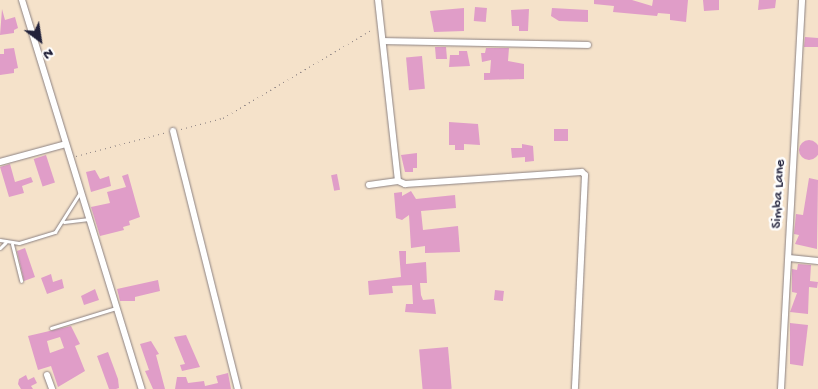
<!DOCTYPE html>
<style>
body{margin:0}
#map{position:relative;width:818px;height:389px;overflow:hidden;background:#f5e2ca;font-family:"Gochi Hand",sans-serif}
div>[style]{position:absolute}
.building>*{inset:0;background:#e09dc8;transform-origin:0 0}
.round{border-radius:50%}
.path>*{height:1px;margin-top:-0.5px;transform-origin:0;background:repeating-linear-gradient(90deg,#8c8282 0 1px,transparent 0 5px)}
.roads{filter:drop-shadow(0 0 1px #8c8282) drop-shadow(0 0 1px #8c8282)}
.service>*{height:3px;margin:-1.5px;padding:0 1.5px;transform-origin:1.5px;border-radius:1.5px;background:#fff}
.minor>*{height:6px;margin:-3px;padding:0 3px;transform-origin:3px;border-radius:3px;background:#fff}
span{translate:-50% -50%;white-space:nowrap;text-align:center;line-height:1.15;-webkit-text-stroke:5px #fff;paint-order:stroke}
.street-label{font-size:15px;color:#22223b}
.north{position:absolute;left:15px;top:15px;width:50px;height:50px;-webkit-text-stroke:4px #fff;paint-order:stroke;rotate:149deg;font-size:14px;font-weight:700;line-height:20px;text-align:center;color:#22223b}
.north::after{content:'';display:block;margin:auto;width:18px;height:22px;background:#22223b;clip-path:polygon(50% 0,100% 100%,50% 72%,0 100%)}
</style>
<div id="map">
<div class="building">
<i style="clip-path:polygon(594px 0,632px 0,652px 6px,653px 0,688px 0,686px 22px,670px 20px,670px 14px,658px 13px,657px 16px,613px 12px,614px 6px,594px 4px)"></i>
<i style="clip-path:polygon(703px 0,719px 0,719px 10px,704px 11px)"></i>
<i style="clip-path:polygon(759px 0,776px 0,775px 8px,758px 10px)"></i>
<i style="left:475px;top:7px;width:12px;height:14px;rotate:5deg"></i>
<i style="clip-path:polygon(464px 8px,464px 31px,434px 32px,430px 11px)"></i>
<i style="clip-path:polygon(552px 8px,588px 10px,588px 22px,559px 21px,551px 16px)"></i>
<i style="clip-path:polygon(2px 9px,5px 20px,15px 17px,18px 28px,14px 30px,14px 33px,0 35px)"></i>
<i style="clip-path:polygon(529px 9px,528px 31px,519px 31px,519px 26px,512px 26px,511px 10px)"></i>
<i style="clip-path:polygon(805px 37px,818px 38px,818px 47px,804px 47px)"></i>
<i style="clip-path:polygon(435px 47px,446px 47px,447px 59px,436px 59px)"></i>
<i style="clip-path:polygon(14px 48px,18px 68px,14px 69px,14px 73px,0 75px,0 54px,4px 54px,4px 49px)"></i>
<i style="clip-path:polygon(486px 48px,509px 48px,508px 61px,524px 64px,524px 79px,484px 80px,484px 73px,490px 73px,491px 60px,482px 62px,481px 53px,485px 53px)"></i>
<i style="clip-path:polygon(459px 51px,467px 51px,470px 66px,449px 67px,450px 55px,459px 55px)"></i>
<i style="left:422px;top:56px;width:33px;height:16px;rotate:85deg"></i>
<i style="clip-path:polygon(449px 122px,478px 124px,480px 145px,464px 144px,464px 150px,455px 150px,455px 145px,449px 145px)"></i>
<i style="left:554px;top:129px;width:14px;height:12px"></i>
<i class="round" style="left:799px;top:140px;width:20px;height:20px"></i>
<i style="clip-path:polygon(522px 144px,533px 146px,534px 161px,525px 162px,525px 157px,512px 158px,511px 148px,522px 148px)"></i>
<i style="clip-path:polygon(417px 153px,417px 168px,413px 168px,413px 172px,405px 172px,401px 155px)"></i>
<i style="left:46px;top:155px;width:29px;height:13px;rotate:72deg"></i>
<i style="clip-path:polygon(10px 164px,15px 182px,31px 177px,33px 182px,22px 186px,24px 193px,9px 197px,0 167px)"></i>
<i style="clip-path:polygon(95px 170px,100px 179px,109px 176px,111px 186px,91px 192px,86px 172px)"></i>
<i style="clip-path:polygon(128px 174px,140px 217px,129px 221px,130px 225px,123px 227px,124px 230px,100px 236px,91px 207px,110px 203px,107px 192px,126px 187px,122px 176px)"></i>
<i style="left:337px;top:174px;width:16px;height:6px;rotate:79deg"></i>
<i style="clip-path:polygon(809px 178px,818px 180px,817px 249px,795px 244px,799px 235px,794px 234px,796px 214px,803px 215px)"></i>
<i style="clip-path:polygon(411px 191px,416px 199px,455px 195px,456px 208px,421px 211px,423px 230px,458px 226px,460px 252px,425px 253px,425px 246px,411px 248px,409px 215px,402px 220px,396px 218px,394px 193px,402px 192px,402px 196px)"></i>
<i style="clip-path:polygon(25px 248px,35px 277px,24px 281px,17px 251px)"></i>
<i style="clip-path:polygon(399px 251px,406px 251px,406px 264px,426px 262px,427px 283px,420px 283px,421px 295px,423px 300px,434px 299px,436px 314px,405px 312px,406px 304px,413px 304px,412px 285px,392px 286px,393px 293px,369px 295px,368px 281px,401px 277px)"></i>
<i style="clip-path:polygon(798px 264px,811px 265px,810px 281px,818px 282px,817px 288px,809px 287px,808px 314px,790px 312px,797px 293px,792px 292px,792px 269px,797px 270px)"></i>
<i style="clip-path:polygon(51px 274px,53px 282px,62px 279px,64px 288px,47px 294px,41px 278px)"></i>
<i style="clip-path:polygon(158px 280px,160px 291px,135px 297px,135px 301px,120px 301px,117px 289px)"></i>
<i style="clip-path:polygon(95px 289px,99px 300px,84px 305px,81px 296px)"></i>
<i style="left:495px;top:290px;width:9px;height:10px;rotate:6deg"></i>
<i style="clip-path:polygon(790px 323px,808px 325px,803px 366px,790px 364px)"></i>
<i style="clip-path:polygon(evenodd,71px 326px,80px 344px,75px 346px,85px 371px,58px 387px,51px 366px,38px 370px,28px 336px,71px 326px,60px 337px,64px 348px,50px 353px,47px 341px,60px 337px)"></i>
<i style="clip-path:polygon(186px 335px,200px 367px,182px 371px,180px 365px,185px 364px,174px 337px)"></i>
<i style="clip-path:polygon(151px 341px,159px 354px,156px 355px,165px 389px,153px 389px,145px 371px,149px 370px,140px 344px)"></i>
<i style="left:448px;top:347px;width:42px;height:29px;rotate:85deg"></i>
<i style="clip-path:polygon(108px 352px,118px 379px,119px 388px,116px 389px,109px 389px,97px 356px)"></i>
<i style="clip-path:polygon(228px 373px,231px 389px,175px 389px,177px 377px,186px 377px,188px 383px,204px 381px,205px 386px,218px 383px,216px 376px)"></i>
<i style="clip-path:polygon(26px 375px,28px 380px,34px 377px,37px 383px,31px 386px,33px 389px,21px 389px,18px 384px,19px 379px)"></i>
</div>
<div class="path">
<i style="left:181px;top:129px;width:43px;rotate:-14.7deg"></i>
<i style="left:223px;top:118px;width:174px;rotate:-30.7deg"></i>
<i style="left:76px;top:156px;width:94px;rotate:-14.8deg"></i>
</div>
<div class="roads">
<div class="service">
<i style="left:64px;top:222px;width:25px;rotate:-7deg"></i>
<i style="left:0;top:240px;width:19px;rotate:9deg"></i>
<i style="left:19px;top:243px;width:38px;rotate:-17deg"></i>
<i style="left:55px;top:232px;width:49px;rotate:-57.6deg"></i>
<i style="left:12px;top:244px;width:38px;rotate:76deg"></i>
<i style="left:0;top:248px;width:8px;rotate:-45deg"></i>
<i style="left:51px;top:328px;width:68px;rotate:-17.1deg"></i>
</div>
<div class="minor">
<i style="left:22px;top:0;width:407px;rotate:72.9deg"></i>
<i style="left:378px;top:0;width:182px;rotate:83.7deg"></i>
<i style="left:398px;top:181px;width:8px;rotate:23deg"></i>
<i style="left:405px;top:184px;width:177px;rotate:-3.9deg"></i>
<i style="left:582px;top:172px;width:4px;rotate:45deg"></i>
<i style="left:585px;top:175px;width:214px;rotate:92.7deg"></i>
<i style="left:383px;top:41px;width:205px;rotate:1.1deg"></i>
<i style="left:173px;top:131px;width:266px;rotate:75.9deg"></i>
<i style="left:0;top:162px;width:68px;rotate:-15.3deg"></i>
<i style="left:369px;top:185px;width:29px;rotate:-8deg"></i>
<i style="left:789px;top:258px;width:29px;rotate:6deg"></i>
<i style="left:47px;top:375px;width:15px;rotate:70deg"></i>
<i style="left:781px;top:389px;width:390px;rotate:-86.9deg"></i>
</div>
</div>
<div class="street-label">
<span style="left:779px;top:194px;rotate:-87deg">Simba Lane</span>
</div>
<div class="north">N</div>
</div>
